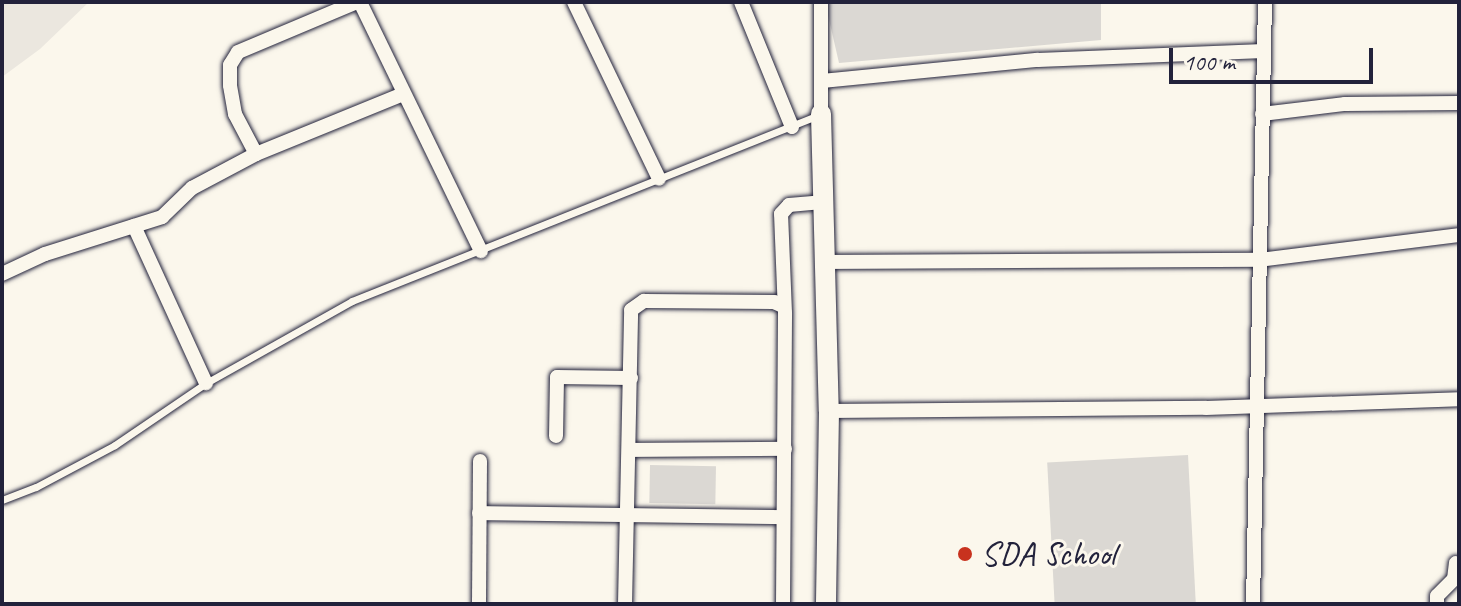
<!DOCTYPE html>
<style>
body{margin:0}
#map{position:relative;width:1461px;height:606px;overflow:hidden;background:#fbf7ec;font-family:Caveat,sans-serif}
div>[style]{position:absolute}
.built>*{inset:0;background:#ebe7df}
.green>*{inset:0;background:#dbd8d3;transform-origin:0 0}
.roads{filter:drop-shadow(0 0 2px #22223b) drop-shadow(0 0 2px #22223b)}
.lane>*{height:7px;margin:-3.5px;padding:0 3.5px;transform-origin:3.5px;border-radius:3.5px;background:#fbf7ec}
.street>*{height:14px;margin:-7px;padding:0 7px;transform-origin:7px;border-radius:7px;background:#fbf7ec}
.secondary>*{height:20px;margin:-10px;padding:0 10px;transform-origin:10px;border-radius:10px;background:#fbf7ec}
.dots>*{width:22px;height:22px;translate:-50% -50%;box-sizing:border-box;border:4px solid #fbf7ec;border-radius:50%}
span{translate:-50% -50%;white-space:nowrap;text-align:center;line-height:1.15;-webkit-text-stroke:6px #fbf7ec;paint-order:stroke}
.poi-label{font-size:34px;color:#22223b}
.left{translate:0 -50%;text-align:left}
.frame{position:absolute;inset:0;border:4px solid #22223b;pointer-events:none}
.scale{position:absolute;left:1169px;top:48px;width:204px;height:36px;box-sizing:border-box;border:4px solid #22223b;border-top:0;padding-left:10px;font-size:24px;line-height:28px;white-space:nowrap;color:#22223b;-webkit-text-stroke:6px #fbf7ec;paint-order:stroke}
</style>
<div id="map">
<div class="built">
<i style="clip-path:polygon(2px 2px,89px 2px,40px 49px,2px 77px)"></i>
</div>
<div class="green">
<i style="clip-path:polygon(825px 2px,1101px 2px,1101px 40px,839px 63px)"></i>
<i style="left:1188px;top:455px;width:149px;height:141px;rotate:87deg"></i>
<i style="left:650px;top:465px;width:66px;height:38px;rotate:1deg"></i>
</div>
<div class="roads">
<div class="lane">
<i style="left:2px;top:500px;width:36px;rotate:-21deg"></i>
<i style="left:36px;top:487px;width:89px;rotate:-28deg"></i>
<i style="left:115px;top:445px;width:110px;rotate:-34.3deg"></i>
<i style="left:206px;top:383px;width:167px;rotate:-29.3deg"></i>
<i style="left:352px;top:301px;width:503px;rotate:-21.72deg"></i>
</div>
<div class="street">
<i style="left:360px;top:2px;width:277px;rotate:64.1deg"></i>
<i style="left:574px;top:2px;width:196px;rotate:64.3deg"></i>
<i style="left:741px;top:2px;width:135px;rotate:67.8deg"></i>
<i style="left:821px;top:2px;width:112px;rotate:90deg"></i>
<i style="left:822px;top:81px;width:217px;rotate:-5.6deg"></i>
<i style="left:1038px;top:60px;width:226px;rotate:-2.3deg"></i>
<i style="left:1262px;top:114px;width:84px;rotate:-6.9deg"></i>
<i style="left:1345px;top:104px;width:114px;rotate:-0.5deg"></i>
<i style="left:256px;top:154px;width:45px;rotate:-117.7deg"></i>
<i style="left:235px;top:114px;width:29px;rotate:-100deg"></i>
<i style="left:230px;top:85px;width:20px;rotate:-90deg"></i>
<i style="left:230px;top:65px;width:15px;rotate:-58deg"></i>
<i style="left:238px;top:52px;width:129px;rotate:-22.8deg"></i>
<i style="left:134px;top:226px;width:173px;rotate:65.4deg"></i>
<i style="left:826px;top:262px;width:433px;rotate:-0.3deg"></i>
<i style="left:1259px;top:260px;width:202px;rotate:-7.1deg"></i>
<i style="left:2px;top:274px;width:47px;rotate:-24.9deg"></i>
<i style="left:45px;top:254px;width:123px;rotate:-17.5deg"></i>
<i style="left:162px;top:217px;width:42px;rotate:-44deg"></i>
<i style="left:192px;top:188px;width:72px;rotate:-28deg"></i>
<i style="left:256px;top:154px;width:159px;rotate:-22.2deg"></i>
<i style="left:829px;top:411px;width:377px;rotate:-0.5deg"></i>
<i style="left:1206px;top:408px;width:253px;rotate:-2deg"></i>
<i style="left:556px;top:436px;width:59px;rotate:-89deg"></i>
<i style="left:557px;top:377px;width:74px;rotate:0.8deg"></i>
<i style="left:629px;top:450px;width:156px;rotate:-0.4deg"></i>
<i style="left:479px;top:513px;width:304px;rotate:0.8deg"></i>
<i style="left:479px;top:604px;width:143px;rotate:-89.6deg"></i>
<i style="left:625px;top:604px;width:294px;rotate:-88.8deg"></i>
<i style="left:631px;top:310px;width:16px;rotate:-35deg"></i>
<i style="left:644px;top:301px;width:130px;rotate:0.4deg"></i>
<i style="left:774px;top:302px;width:10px;rotate:24deg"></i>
<i style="left:783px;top:604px;width:291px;rotate:-89.6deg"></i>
<i style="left:785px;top:313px;width:99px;rotate:-92.3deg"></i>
<i style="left:781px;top:214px;width:12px;rotate:-48deg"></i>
<i style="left:789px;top:205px;width:36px;rotate:-5deg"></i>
<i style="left:1253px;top:604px;width:602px;rotate:-88.86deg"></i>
<i style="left:1437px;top:604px;width:8px;rotate:-90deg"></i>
<i style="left:1437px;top:596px;width:24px;rotate:-45deg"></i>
<i style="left:1454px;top:579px;width:16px;rotate:-83deg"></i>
</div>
<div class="secondary">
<i style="left:821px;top:114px;width:297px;rotate:88.5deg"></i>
<i style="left:829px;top:411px;width:193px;rotate:90.9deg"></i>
</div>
</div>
<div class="dots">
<i style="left:965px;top:554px;background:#c8321e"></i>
</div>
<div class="poi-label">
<span class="left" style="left:981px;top:554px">SDA School</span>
</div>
<div class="frame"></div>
<div class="scale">100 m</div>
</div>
